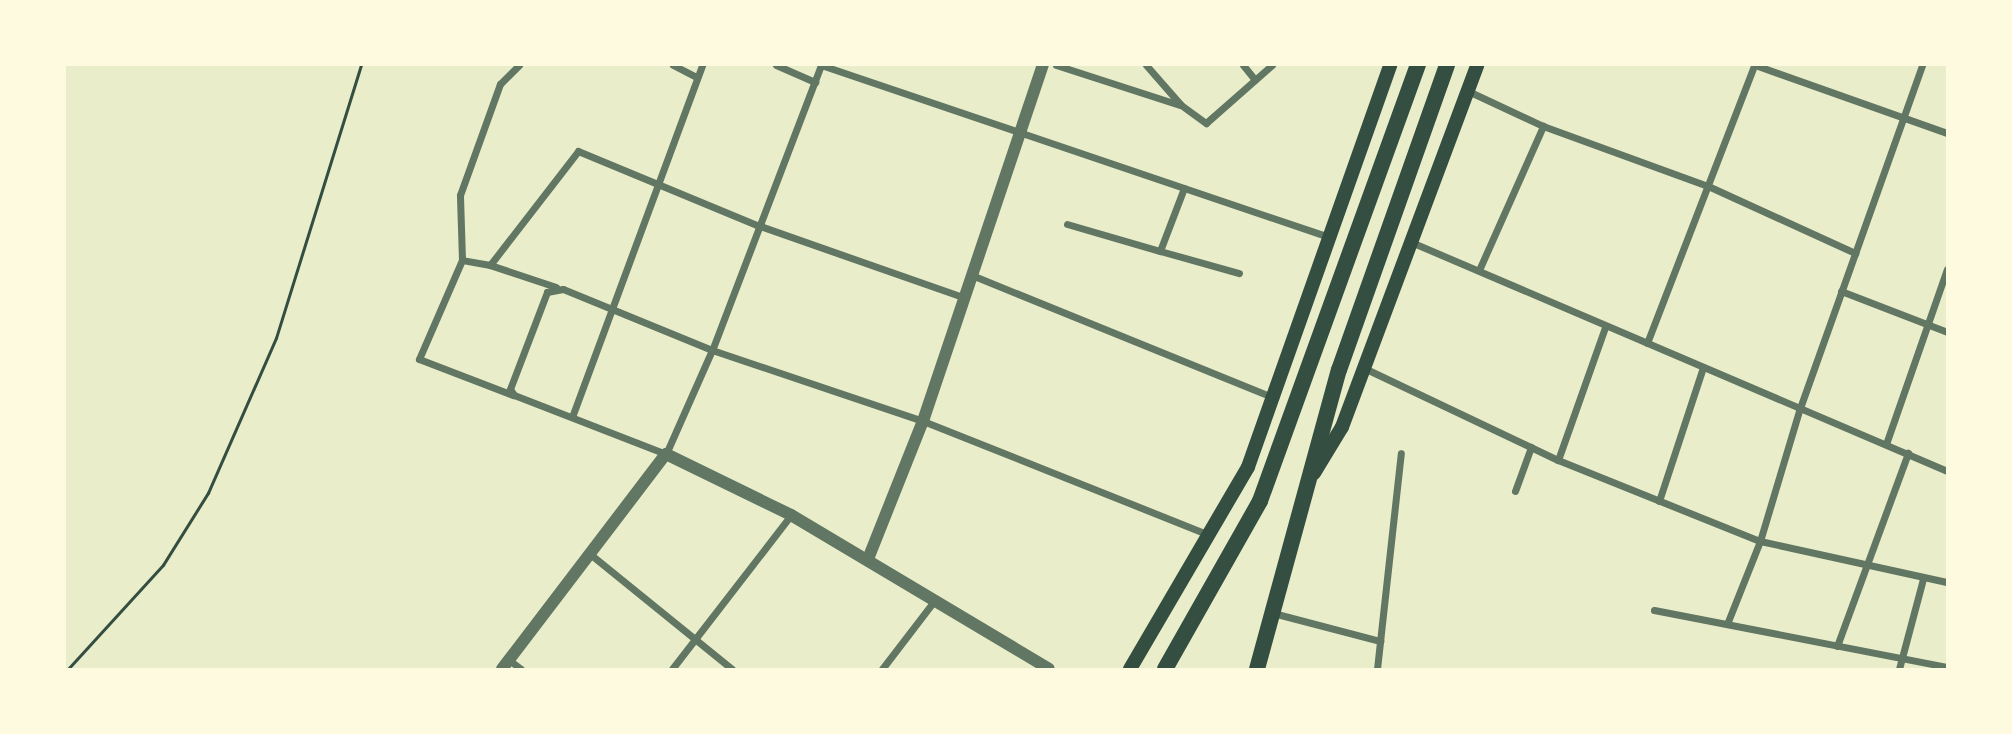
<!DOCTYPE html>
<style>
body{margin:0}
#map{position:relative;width:2012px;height:734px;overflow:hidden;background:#e9edc9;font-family:"Playfair Display",serif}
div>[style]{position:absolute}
.path>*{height:2.5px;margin:-1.25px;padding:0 1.25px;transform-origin:1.25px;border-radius:1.25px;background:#344e41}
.minor>*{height:7px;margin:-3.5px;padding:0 3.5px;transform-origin:3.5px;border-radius:3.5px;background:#617663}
.tertiary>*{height:12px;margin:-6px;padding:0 6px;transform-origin:6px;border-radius:6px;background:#617663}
.secondary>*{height:14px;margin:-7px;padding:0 7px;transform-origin:7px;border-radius:7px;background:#344e41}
.primary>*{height:16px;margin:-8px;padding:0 8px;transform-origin:8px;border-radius:8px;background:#344e41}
span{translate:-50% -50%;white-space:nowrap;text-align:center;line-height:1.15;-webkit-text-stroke:7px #fefae0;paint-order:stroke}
.frame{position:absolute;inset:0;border:66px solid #fefae0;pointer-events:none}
</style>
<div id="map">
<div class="path">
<i style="left:68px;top:669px;width:141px;rotate:-47.6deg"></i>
<i style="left:163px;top:565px;width:85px;rotate:-58deg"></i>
<i style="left:208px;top:493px;width:169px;rotate:-66.3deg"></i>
<i style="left:276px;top:338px;width:286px;rotate:-72.7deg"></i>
</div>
<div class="minor">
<i style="left:673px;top:65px;width:27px;rotate:27deg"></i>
<i style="left:776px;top:65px;width:43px;rotate:23.6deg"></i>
<i style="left:821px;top:65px;width:305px;rotate:110.9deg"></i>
<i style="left:712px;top:350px;width:114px;rotate:113.9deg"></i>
<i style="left:666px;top:454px;width:163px;rotate:-158.8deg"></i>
<i style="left:514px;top:395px;width:7px;rotate:-124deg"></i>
<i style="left:510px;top:389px;width:104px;rotate:-69.1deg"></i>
<i style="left:547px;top:292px;width:16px;rotate:-11deg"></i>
<i style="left:563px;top:289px;width:161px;rotate:22.3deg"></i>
<i style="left:712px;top:350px;width:223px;rotate:18.6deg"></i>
<i style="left:923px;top:421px;width:308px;rotate:21.7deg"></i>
<i style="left:821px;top:65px;width:536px;rotate:18.71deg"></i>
<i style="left:1056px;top:65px;width:130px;rotate:17.9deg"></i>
<i style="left:1146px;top:65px;width:53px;rotate:48.8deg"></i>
<i style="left:1181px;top:105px;width:31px;rotate:36deg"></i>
<i style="left:1206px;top:123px;width:88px;rotate:-41.3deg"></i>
<i style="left:1243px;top:65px;width:19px;rotate:51deg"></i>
<i style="left:1755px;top:65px;width:204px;rotate:19.5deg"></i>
<i style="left:1468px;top:91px;width:83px;rotate:25deg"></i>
<i style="left:1543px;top:126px;width:176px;rotate:20deg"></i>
<i style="left:1708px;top:186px;width:162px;rotate:24.5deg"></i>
<i style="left:1184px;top:188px;width:67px;rotate:110.9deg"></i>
<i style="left:1160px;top:251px;width:82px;rotate:15.6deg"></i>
<i style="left:1067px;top:224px;width:97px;rotate:16.2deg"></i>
<i style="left:1411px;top:242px;width:583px;rotate:23.13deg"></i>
<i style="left:462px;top:260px;width:65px;rotate:-91.8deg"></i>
<i style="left:460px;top:195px;width:118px;rotate:-70.2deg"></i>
<i style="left:500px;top:84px;width:27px;rotate:-45deg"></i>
<i style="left:490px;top:265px;width:28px;rotate:-170deg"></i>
<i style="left:462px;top:260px;width:108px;rotate:113.5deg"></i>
<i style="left:419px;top:359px;width:101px;rotate:21deg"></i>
<i style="left:1479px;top:270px;width:158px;rotate:-66deg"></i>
<i style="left:974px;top:276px;width:325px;rotate:22.1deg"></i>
<i style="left:556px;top:287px;width:70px;rotate:-161.6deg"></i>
<i style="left:490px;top:265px;width:144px;rotate:-52.3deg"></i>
<i style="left:578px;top:151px;width:194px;rotate:22.5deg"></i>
<i style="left:757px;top:225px;width:221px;rotate:19.3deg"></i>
<i style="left:1841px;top:291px;width:114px;rotate:21.1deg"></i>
<i style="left:1647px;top:343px;width:298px;rotate:-68.9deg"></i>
<i style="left:1364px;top:368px;width:215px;rotate:25.4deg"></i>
<i style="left:1558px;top:460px;width:218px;rotate:21.9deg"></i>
<i style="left:1760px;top:541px;width:191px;rotate:12.4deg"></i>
<i style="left:572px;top:417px;width:375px;rotate:-69.7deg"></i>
<i style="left:1886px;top:444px;width:185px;rotate:-70.8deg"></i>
<i style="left:1558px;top:460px;width:141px;rotate:-70.5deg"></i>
<i style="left:1515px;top:491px;width:47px;rotate:-70deg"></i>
<i style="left:1659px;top:501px;width:141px;rotate:-71.8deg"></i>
<i style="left:590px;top:554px;width:183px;rotate:39deg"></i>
<i style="left:1654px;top:610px;width:298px;rotate:11deg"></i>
<i style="left:1273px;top:613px;width:111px;rotate:14.7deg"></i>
<i style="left:1727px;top:624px;width:89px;rotate:-68.3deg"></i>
<i style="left:1760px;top:541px;width:139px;rotate:-73.3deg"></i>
<i style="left:1800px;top:408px;width:364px;rotate:-70.4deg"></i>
<i style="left:1837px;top:646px;width:206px;rotate:-69.8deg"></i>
<i style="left:509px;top:660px;width:15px;rotate:37deg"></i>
<i style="left:672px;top:669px;width:195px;rotate:-52.3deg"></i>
<i style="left:882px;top:669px;width:87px;rotate:-52.5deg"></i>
<i style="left:1377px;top:669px;width:217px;rotate:-83.7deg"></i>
<i style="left:1899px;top:669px;width:93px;rotate:-75.1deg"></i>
</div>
<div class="tertiary">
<i style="left:868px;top:559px;width:149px;rotate:-68.3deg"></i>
<i style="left:923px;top:421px;width:376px;rotate:-71.4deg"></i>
<i style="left:502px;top:669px;width:270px;rotate:-52.7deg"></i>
<i style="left:666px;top:454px;width:139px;rotate:26deg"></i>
<i style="left:791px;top:515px;width:300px;rotate:30.8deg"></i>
</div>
<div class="secondary">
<i style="left:1314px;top:473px;width:54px;rotate:-58.7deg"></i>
<i style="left:1342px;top:427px;width:386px;rotate:-69.5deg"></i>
<i style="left:1130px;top:669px;width:234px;rotate:-59.7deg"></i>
<i style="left:1248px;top:467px;width:426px;rotate:-70.5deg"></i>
</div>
<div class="primary">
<i style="left:1165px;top:669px;width:193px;rotate:-60.5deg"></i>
<i style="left:1260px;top:501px;width:464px;rotate:-70.1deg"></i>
<i style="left:1257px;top:669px;width:310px;rotate:-74.7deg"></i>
<i style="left:1339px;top:370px;width:324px;rotate:-70.5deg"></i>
</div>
<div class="frame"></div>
</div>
